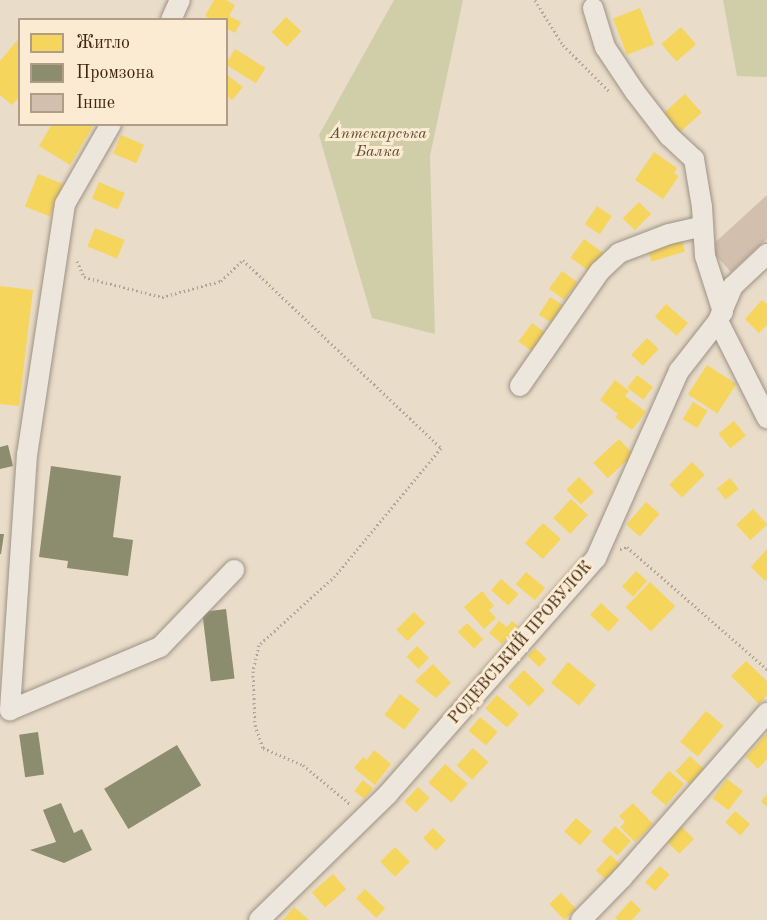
<!DOCTYPE html>
<meta charset="utf-8">
<style>
body{margin:0}
#map{position:relative;width:767px;height:920px;overflow:hidden;background:#e9dcc8;font-family:"Old Standard TT",serif}
div>[style]{position:absolute}
.green>*{inset:0;background:#d0cea9}
.homes>*{inset:0;background:#f6d55c;transform-origin:0 0}
.industry>*{inset:0;background:#8c8c6e;transform-origin:0 0}
.building>*{inset:0;background:#d3bfae}
.path>*{height:3px;margin-top:-1.5px;transform-origin:0;background:repeating-linear-gradient(90deg,#aea59b 0 1.5px,transparent 0 4.5px)}
.roads{filter:drop-shadow(0 0 2px #9d9284) drop-shadow(0 0 2px #9d9284)}
.minor>*{height:20px;margin:-10px;padding:0 10px;transform-origin:10px;border-radius:10px;background:#ece6dc}
span{translate:-50% -50%;white-space:nowrap;text-align:center;line-height:1.15;-webkit-text-stroke:6px #faebd2;paint-order:stroke}
.park-label{font-size:16px;color:#624c31;font-style:italic}
.street-label{font-size:16px;color:#442511}
.legend{position:absolute;left:18px;top:18px;width:210px;height:108px;box-sizing:border-box;background:#faebd2;border:2px solid #b19c85;margin:0;padding:8px 10px;list-style:none;font-size:18px;color:#442511}
.legend li{display:flex;align-items:center;gap:12px;height:30px}
.legend b{width:30px;border:2px solid #b19c85}
</style>
<div id="map">
<div class="green">
<i style="clip-path:polygon(394px 0,463px 0,430px 156px,435px 334px,372px 318px,319px 135px)"></i>
<i style="clip-path:polygon(723px 0,767px 0,767px 77px,737px 76px)"></i>
</div>
<div class="homes">
<i style="clip-path:polygon(214px 0,226px 0,235px 5px,229px 16px,241px 22px,235px 33px,226px 28px,226px 20px,212px 20px,205px 16px)"></i>
<i style="left:640px;top:8px;width:39px;height:29px;rotate:69deg"></i>
<i style="left:286px;top:17px;width:21px;height:21px;rotate:43deg"></i>
<i style="left:681px;top:27px;width:23px;height:26px;rotate:49deg"></i>
<i style="clip-path:polygon(20px 37px,20px 96px,12px 105px,0 95px,0 61px)"></i>
<i style="left:235px;top:49px;width:36px;height:18px;rotate:32deg"></i>
<i style="clip-path:polygon(226px 74px,243px 87px,232px 100px,226px 95px)"></i>
<i style="left:685px;top:94px;width:25px;height:29px;rotate:48deg"></i>
<i style="clip-path:polygon(52px 124px,94px 124px,70px 165px,39px 146px)"></i>
<i style="left:121px;top:135px;width:25px;height:20px;rotate:23deg"></i>
<i style="clip-path:polygon(654px 152px,677px 168px,674px 173px,679px 176px,663px 199px,635px 180px)"></i>
<i style="left:38px;top:174px;width:27px;height:35px;rotate:22deg"></i>
<i style="left:99px;top:182px;width:28px;height:18px;rotate:23deg"></i>
<i style="left:639px;top:202px;width:17px;height:23px;rotate:45deg"></i>
<i style="left:597px;top:206px;width:18px;height:22px;rotate:34deg"></i>
<i style="left:95px;top:228px;width:32px;height:20px;rotate:22deg"></i>
<i style="left:681px;top:238px;width:14px;height:35px;rotate:73deg"></i>
<i style="left:584px;top:239px;width:26px;height:23px;rotate:36deg"></i>
<i style="left:562px;top:271px;width:19px;height:22px;rotate:36deg"></i>
<i style="clip-path:polygon(0 286px,33px 290px,19px 406px,0 404px)"></i>
<i style="left:550px;top:297px;width:15px;height:21px;rotate:32deg"></i>
<i style="clip-path:polygon(762px 300px,767px 304px,767px 325px,759px 333px,745px 319px)"></i>
<i style="left:666px;top:304px;width:29px;height:17px;rotate:41deg"></i>
<i style="left:532px;top:323px;width:19px;height:23px;rotate:36deg"></i>
<i style="left:647px;top:338px;width:16px;height:23px;rotate:43deg"></i>
<i style="left:707px;top:365px;width:35px;height:35px;rotate:33deg"></i>
<i style="left:637px;top:375px;width:20px;height:16px;rotate:37deg"></i>
<i style="clip-path:polygon(615px 380px,629px 391px,625px 396px,646px 412px,632px 430px,615px 417px,618px 414px,600px 400px)"></i>
<i style="left:693px;top:402px;width:17px;height:20px;rotate:31deg"></i>
<i style="left:734px;top:421px;width:19px;height:20px;rotate:51deg"></i>
<i style="left:619px;top:439px;width:21px;height:35px;rotate:47deg"></i>
<i style="left:692px;top:462px;width:18px;height:32px;rotate:45deg"></i>
<i style="left:579px;top:477px;width:21px;height:18px;rotate:45deg"></i>
<i style="left:730px;top:478px;width:14px;height:17px;rotate:51deg"></i>
<i style="left:571px;top:499px;width:23px;height:26px;rotate:43deg"></i>
<i style="left:646px;top:502px;width:18px;height:30px;rotate:41deg"></i>
<i style="left:753px;top:509px;width:21px;height:23px;rotate:47deg"></i>
<i style="left:543px;top:523px;width:24px;height:27px;rotate:42deg"></i>
<i style="clip-path:polygon(767px 549px,767px 578px,765px 581px,751px 567px)"></i>
<i style="left:636px;top:571px;width:15px;height:21px;rotate:42deg"></i>
<i style="left:526px;top:572px;width:25px;height:16px;rotate:40deg"></i>
<i style="left:501px;top:579px;width:23px;height:15px;rotate:41deg"></i>
<i style="left:650px;top:582px;width:35px;height:35px;rotate:44deg"></i>
<i style="clip-path:polygon(482px 591px,494px 606px,489px 610px,496px 618px,484px 629px,464px 607px)"></i>
<i style="left:601px;top:603px;width:25px;height:16px;rotate:43deg"></i>
<i style="left:414px;top:612px;width:16px;height:25px;rotate:45deg"></i>
<i style="clip-path:polygon(499px 621px,507px 627px,512px 621px,518px 626px,502px 644px,489px 633px)"></i>
<i style="left:467px;top:623px;width:23px;height:13px;rotate:45deg"></i>
<i style="left:417px;top:646px;width:17px;height:15px;rotate:45deg"></i>
<i style="left:535px;top:648px;width:16px;height:11px;rotate:43deg"></i>
<i style="clip-path:polygon(746px 661px,767px 681px,767px 695px,759px 704px,731px 676px)"></i>
<i style="left:568px;top:662px;width:36px;height:27px;rotate:39deg"></i>
<i style="clip-path:polygon(433px 664px,451px 683px,436px 698px,415px 681px)"></i>
<i style="left:524px;top:670px;width:29px;height:23px;rotate:44deg"></i>
<i style="left:400px;top:694px;width:25px;height:26px;rotate:37deg"></i>
<i style="left:497px;top:695px;width:29px;height:18px;rotate:41deg"></i>
<i style="left:706px;top:711px;width:23px;height:40px;rotate:40deg"></i>
<i style="left:480px;top:717px;width:23px;height:18px;rotate:40deg"></i>
<i style="clip-path:polygon(767px 733px,767px 759px,758px 769px,746px 757px)"></i>
<i style="left:473px;top:748px;width:21px;height:24px;rotate:43deg"></i>
<i style="clip-path:polygon(374px 750px,391px 764px,375px 785px,354px 768px,363px 757px,367px 760px)"></i>
<i style="left:690px;top:756px;width:19px;height:21px;rotate:43deg"></i>
<i style="left:445px;top:764px;width:30px;height:25px;rotate:41deg"></i>
<i style="left:669px;top:771px;width:20px;height:28px;rotate:41deg"></i>
<i style="left:727px;top:779px;width:20px;height:24px;rotate:37deg"></i>
<i style="left:363px;top:780px;width:13px;height:14px;rotate:39deg"></i>
<i style="left:418px;top:787px;width:16px;height:20px;rotate:43deg"></i>
<i style="clip-path:polygon(767px 794px,767px 807px,761px 801px)"></i>
<i style="clip-path:polygon(633px 803px,653px 824px,635px 842px,620px 827px,625px 822px,619px 816px)"></i>
<i style="left:735px;top:811px;width:20px;height:15px;rotate:41deg"></i>
<i style="left:576px;top:818px;width:21px;height:18px;rotate:41deg"></i>
<i style="left:615px;top:826px;width:22px;height:20px;rotate:43deg"></i>
<i style="left:682px;top:827px;width:17px;height:21px;rotate:45deg"></i>
<i style="left:433px;top:828px;width:18px;height:14px;rotate:45deg"></i>
<i style="left:395px;top:847px;width:21px;height:21px;rotate:45deg"></i>
<i style="left:610px;top:855px;width:13px;height:21px;rotate:42deg"></i>
<i style="left:660px;top:866px;width:13px;height:22px;rotate:42deg"></i>
<i style="left:333px;top:874px;width:20px;height:28px;rotate:49deg"></i>
<i style="left:365px;top:889px;width:28px;height:13px;rotate:44deg"></i>
<i style="left:561px;top:893px;width:22px;height:16px;rotate:47deg"></i>
<i style="clip-path:polygon(631px 900px,641px 910px,632px 920px,618px 920px,615px 918px)"></i>
<i style="clip-path:polygon(294px 907px,309px 920px,283px 920px)"></i>
</div>
<div class="industry">
<i style="clip-path:polygon(8px 445px,13px 466px,0 469px,0 447px)"></i>
<i style="clip-path:polygon(51px 466px,121px 476px,113px 537px,133px 540px,128px 576px,67px 568px,68px 561px,39px 557px)"></i>
<i style="clip-path:polygon(0 534px,4px 534px,1px 554px,0 554px)"></i>
<i style="left:226px;top:609px;width:70px;height:24px;rotate:83deg"></i>
<i style="left:38px;top:732px;width:43px;height:19px;rotate:82deg"></i>
<i style="left:177px;top:745px;width:47px;height:85px;rotate:59deg"></i>
<i style="clip-path:polygon(61px 803px,74px 833px,82px 829px,92px 850px,64px 863px,30px 850px,56px 842px,43px 810px)"></i>
</div>
<div class="building">
<i style="clip-path:polygon(767px 195px,767px 239px,731px 272px,709px 248px)"></i>
</div>
<div class="path">
<i style="left:535px;top:0;width:53px;rotate:58.1deg"></i>
<i style="left:563px;top:45px;width:65px;rotate:45deg"></i>
<i style="left:77px;top:261px;width:17px;rotate:66deg"></i>
<i style="left:84px;top:277px;width:81px;rotate:14.4deg"></i>
<i style="left:162px;top:297px;width:61px;rotate:-15.2deg"></i>
<i style="left:221px;top:281px;width:30px;rotate:-44deg"></i>
<i style="left:243px;top:260px;width:273px;rotate:43.5deg"></i>
<i style="left:441px;top:448px;width:166px;rotate:129.6deg"></i>
<i style="left:335px;top:576px;width:103px;rotate:137.8deg"></i>
<i style="left:259px;top:645px;width:27px;rotate:103deg"></i>
<i style="left:253px;top:671px;width:54px;rotate:87.9deg"></i>
<i style="left:255px;top:725px;width:24px;rotate:71deg"></i>
<i style="left:263px;top:748px;width:43px;rotate:23deg"></i>
<i style="left:303px;top:765px;width:61px;rotate:39.7deg"></i>
<i style="left:620px;top:549px;width:7px;rotate:-16deg"></i>
<i style="left:627px;top:547px;width:186px;rotate:41.1deg"></i>
</div>
<div class="roads">
<div class="minor">
<i style="left:593px;top:8px;width:41px;rotate:72.9deg"></i>
<i style="left:605px;top:47px;width:54px;rotate:56.3deg"></i>
<i style="left:635px;top:92px;width:56px;rotate:52.3deg"></i>
<i style="left:669px;top:136px;width:34px;rotate:43deg"></i>
<i style="left:694px;top:159px;width:49px;rotate:80.5deg"></i>
<i style="left:702px;top:207px;width:49px;rotate:86.5deg"></i>
<i style="left:705px;top:256px;width:59px;rotate:72.2deg"></i>
<i style="left:171px;top:20px;width:22px;rotate:-66deg"></i>
<i style="left:111px;top:124px;width:92px;rotate:119.9deg"></i>
<i style="left:65px;top:204px;width:253px;rotate:98.6deg"></i>
<i style="left:27px;top:454px;width:257px;rotate:93.8deg"></i>
<i style="left:10px;top:710px;width:163px;rotate:-22.8deg"></i>
<i style="left:160px;top:647px;width:107px;rotate:-46.1deg"></i>
<i style="left:718px;top:321px;width:109px;rotate:63.2deg"></i>
<i style="left:520px;top:386px;width:140px;rotate:-55.2deg"></i>
<i style="left:600px;top:271px;width:26px;rotate:-43deg"></i>
<i style="left:619px;top:253px;width:53px;rotate:-20.8deg"></i>
<i style="left:669px;top:234px;width:35px;rotate:-13deg"></i>
<i style="left:259px;top:920px;width:180px;rotate:-44.3deg"></i>
<i style="left:388px;top:794px;width:315px;rotate:-48.6deg"></i>
<i style="left:596px;top:558px;width:205px;rotate:-66.1deg"></i>
<i style="left:679px;top:371px;width:63px;rotate:-52deg"></i>
<i style="left:718px;top:321px;width:38px;rotate:-67deg"></i>
<i style="left:733px;top:286px;width:47px;rotate:-43.3deg"></i>
<i style="left:581px;top:920px;width:59px;rotate:-45.7deg"></i>
<i style="left:622px;top:878px;width:220px;rotate:-48.7deg"></i>
</div>
</div>
<div class="park-label">
<span style="left:378px;top:143px">Аптекарська<br>Балка</span>
</div>
<div class="street-label">
<span style="left:521px;top:643px;rotate:-49deg">РОДЕВСЬКИЙ ПРОВУЛОК</span>
</div>
<ul class="legend">
<li><b style="height:16px;background:#f6d55c"></b>Житло</li>
<li><b style="height:16px;background:#8c8c6e"></b>Промзона</li>
<li><b style="height:16px;background:#d3bfae"></b>Інше</li>
</ul>
</div>
